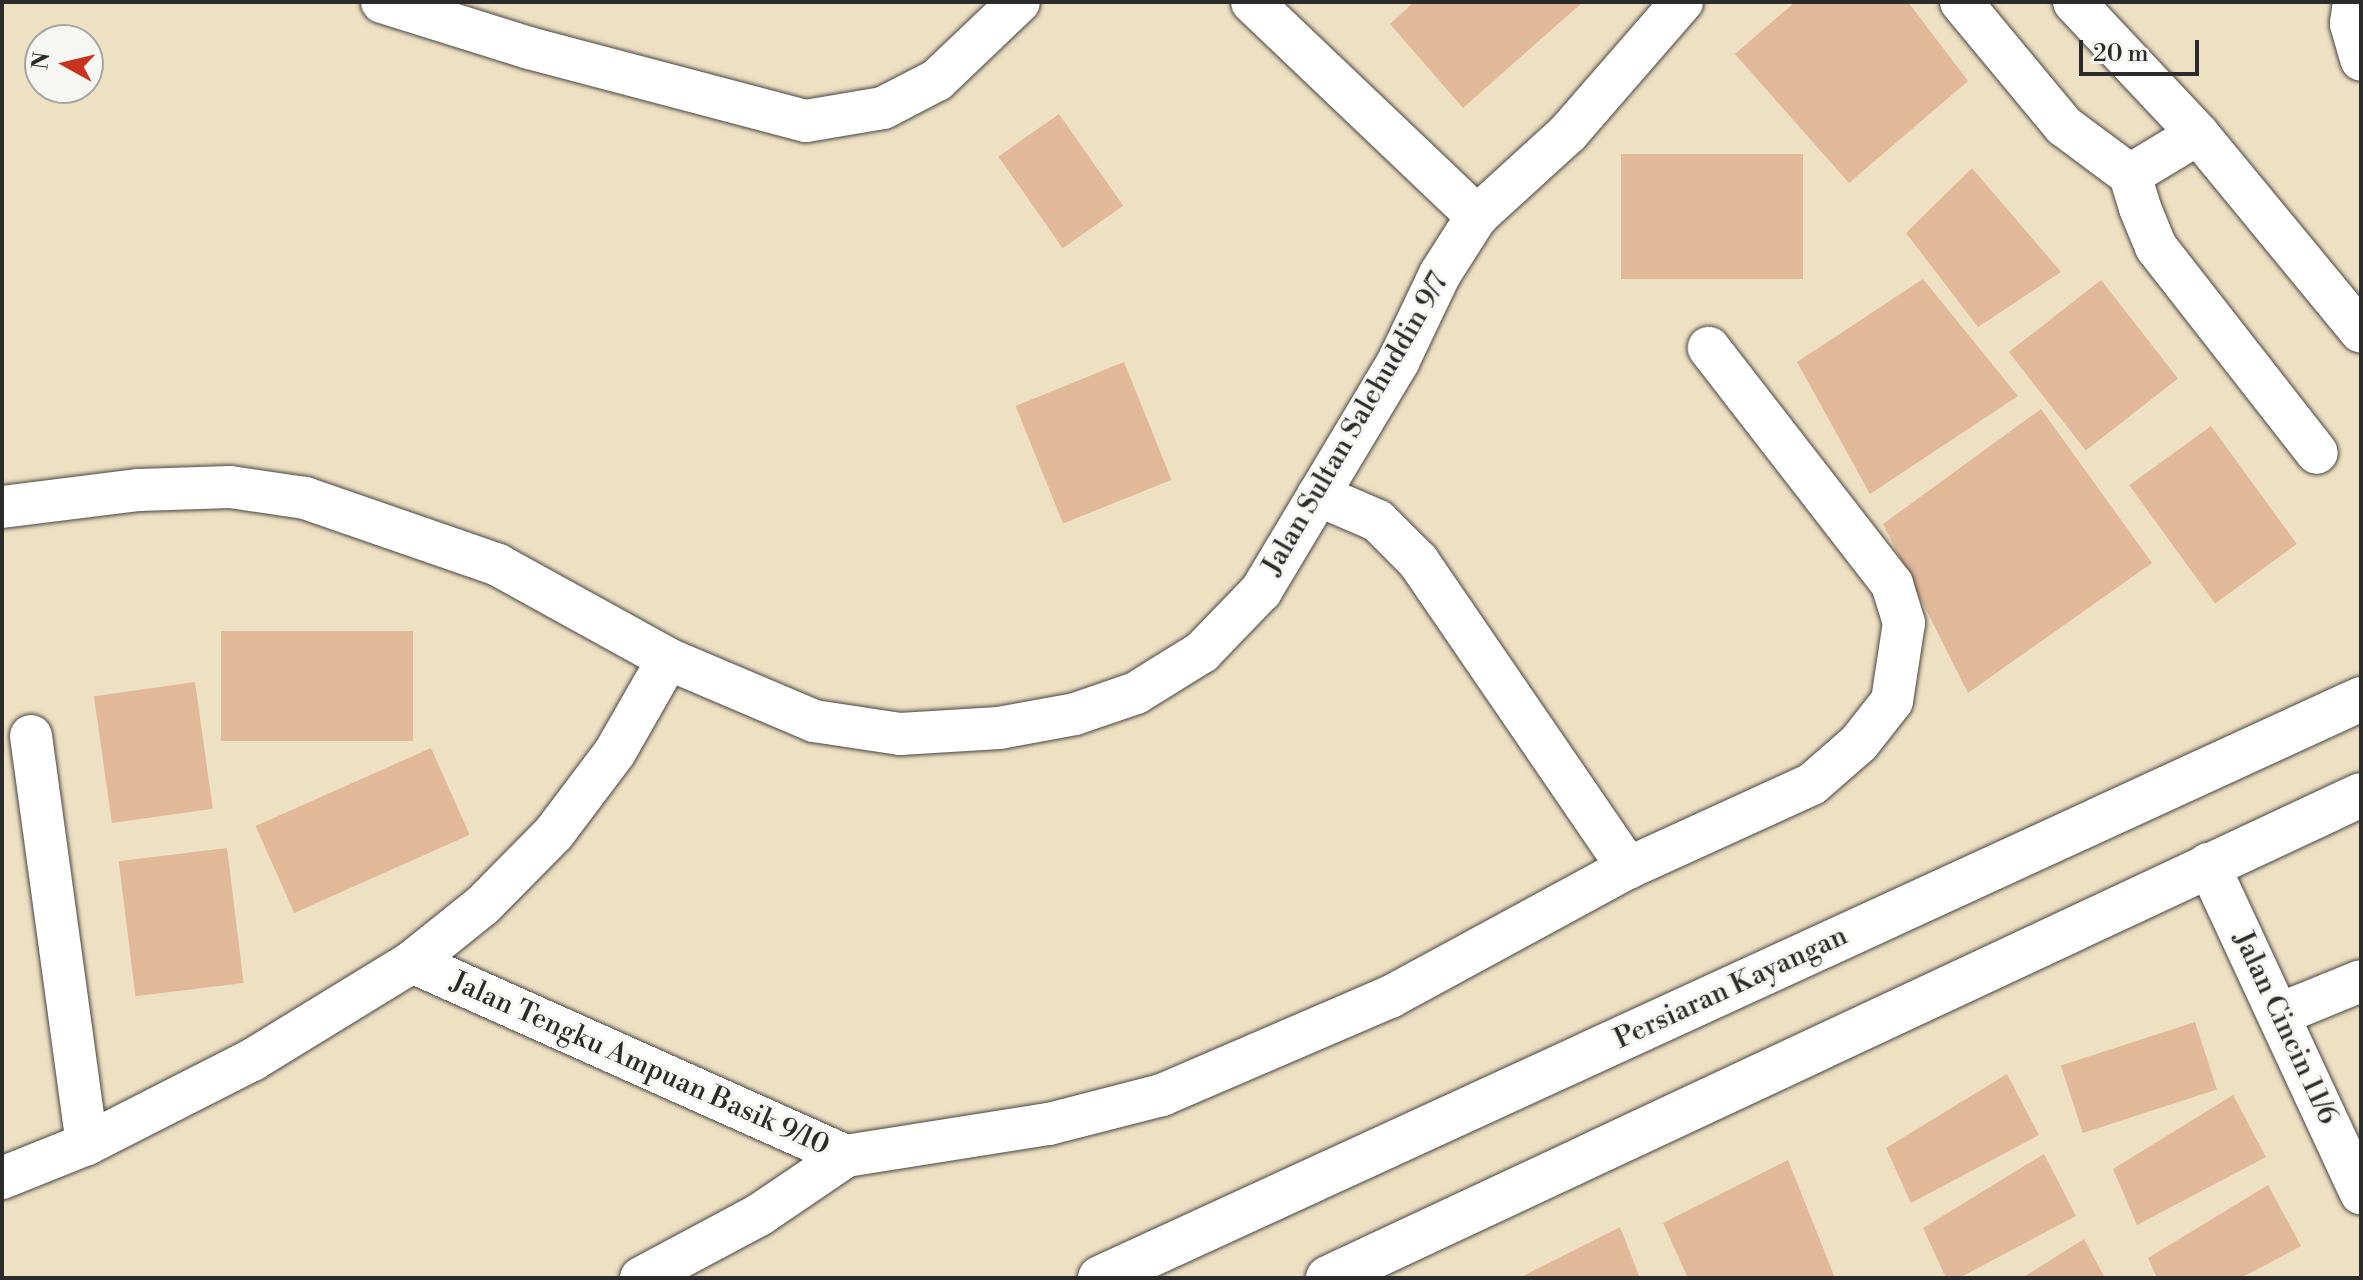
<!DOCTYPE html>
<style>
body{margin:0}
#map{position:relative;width:2363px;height:1280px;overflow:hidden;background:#eee0c2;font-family:"Libre Bodoni",serif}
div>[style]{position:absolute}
.building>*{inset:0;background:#e1b999;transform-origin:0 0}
.roads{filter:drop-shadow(0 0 2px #484642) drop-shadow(0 0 2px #484642)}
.minor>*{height:42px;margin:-21px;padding:0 21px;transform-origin:21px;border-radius:21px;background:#fff}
.major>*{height:44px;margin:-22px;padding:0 22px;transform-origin:22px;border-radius:22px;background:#fff}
span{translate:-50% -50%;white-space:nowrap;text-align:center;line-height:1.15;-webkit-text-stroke:6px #f6f6f2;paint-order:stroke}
.street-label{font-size:28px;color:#2b2b2b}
.frame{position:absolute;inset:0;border:4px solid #2b2b2b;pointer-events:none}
.north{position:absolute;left:24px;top:24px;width:80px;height:80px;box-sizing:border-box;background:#f6f6f2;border:2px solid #a5a5a2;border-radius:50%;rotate:278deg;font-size:22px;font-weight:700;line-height:32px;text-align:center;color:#2b2b2b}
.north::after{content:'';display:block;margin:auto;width:28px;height:36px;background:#c8321e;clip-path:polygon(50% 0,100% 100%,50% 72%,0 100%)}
.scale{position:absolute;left:2079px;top:40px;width:120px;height:36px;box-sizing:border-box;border:4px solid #2b2b2b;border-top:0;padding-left:10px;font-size:24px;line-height:28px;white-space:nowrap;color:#2b2b2b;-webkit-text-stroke:6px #f6f6f2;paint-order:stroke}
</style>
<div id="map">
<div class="building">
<i style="clip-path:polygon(1414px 2px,1583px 2px,1463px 108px,1390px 24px)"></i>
<i style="clip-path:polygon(1795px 2px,1908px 2px,1968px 81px,1849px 183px,1735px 54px)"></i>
<i style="left:1059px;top:114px;width:112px;height:74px;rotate:55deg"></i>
<i style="left:1621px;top:154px;width:182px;height:125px"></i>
<i style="clip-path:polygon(1972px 168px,2061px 272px,1978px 327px,1906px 233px)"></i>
<i style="clip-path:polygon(1923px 279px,2018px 396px,1870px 494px,1797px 362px)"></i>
<i style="left:2101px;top:280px;width:125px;height:117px;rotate:52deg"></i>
<i style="left:1124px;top:362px;width:127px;height:117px;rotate:68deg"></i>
<i style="clip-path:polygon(2041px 409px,2152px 563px,1968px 693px,1883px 524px)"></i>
<i style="left:2211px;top:426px;width:146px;height:101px;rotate:54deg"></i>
<i style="left:221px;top:631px;width:192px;height:110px"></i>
<i style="left:195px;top:682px;width:128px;height:102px;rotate:82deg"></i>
<i style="left:431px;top:748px;width:95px;height:192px;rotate:66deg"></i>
<i style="left:227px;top:848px;width:136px;height:109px;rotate:83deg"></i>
<i style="left:2195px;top:1022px;width:71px;height:141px;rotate:72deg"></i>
<i style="clip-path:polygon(2007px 1074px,2039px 1135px,1911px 1203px,1886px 1148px)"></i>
<i style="clip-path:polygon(2233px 1095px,2266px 1157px,2137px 1225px,2113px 1169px)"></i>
<i style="clip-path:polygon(2044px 1154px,2076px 1216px,1959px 1278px,1946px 1278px,1923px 1228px)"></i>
<i style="clip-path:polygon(1788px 1160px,1835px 1278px,1688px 1278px,1663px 1223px)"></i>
<i style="clip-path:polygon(2268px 1185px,2301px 1246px,2241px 1278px,2157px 1278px,2148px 1258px)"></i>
<i style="clip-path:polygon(1620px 1227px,1640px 1278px,1519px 1278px)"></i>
<i style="clip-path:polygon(2084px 1239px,2105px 1278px,2022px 1278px)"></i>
</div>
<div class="roads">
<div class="minor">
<i style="left:382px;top:2px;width:154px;rotate:17.4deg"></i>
<i style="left:529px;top:48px;width:286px;rotate:14.8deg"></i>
<i style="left:806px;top:121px;width:78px;rotate:-9.6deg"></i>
<i style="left:883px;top:108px;width:61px;rotate:-27.4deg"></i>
<i style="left:937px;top:80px;width:113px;rotate:-43.6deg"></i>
<i style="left:1252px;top:2px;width:311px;rotate:43.6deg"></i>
<i style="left:1961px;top:2px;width:161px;rotate:50.3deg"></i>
<i style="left:2064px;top:126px;width:82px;rotate:36.6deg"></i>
<i style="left:2074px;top:2px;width:181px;rotate:46.8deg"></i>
<i style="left:2198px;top:134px;width:256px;rotate:50.5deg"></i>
<i style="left:2354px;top:2px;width:22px;rotate:98deg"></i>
<i style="left:2351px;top:24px;width:37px;rotate:74deg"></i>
<i style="left:2198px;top:134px;width:79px;rotate:148.9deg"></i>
<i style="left:2130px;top:175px;width:34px;rotate:73deg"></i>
<i style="left:2140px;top:208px;width:42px;rotate:67.7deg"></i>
<i style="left:2156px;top:247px;width:261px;rotate:52deg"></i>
<i style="left:1318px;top:495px;width:65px;rotate:23.4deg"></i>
<i style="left:1378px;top:521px;width:57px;rotate:45deg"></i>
<i style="left:1418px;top:561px;width:372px;rotate:55.6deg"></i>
<i style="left:2px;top:507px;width:138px;rotate:-7.1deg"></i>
<i style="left:139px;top:490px;width:91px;rotate:-1.9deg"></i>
<i style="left:230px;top:487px;width:76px;rotate:8.3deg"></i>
<i style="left:305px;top:498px;width:204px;rotate:19.1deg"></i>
<i style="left:498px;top:565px;width:194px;rotate:28.9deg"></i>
<i style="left:668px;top:659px;width:159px;rotate:23deg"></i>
<i style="left:814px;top:721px;width:87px;rotate:8.6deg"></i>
<i style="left:900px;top:734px;width:99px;rotate:-3.5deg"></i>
<i style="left:999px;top:728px;width:77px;rotate:-10.4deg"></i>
<i style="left:1075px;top:714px;width:65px;rotate:-19deg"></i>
<i style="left:1136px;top:693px;width:78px;rotate:-31.8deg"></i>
<i style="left:1202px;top:652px;width:85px;rotate:-46deg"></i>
<i style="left:1261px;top:591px;width:267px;rotate:-59.1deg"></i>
<i style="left:1398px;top:362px;width:98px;rotate:-64.5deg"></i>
<i style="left:1440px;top:274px;width:69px;rotate:-57.5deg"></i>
<i style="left:1477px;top:216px;width:123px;rotate:-42.4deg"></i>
<i style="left:1568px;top:133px;width:174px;rotate:-49deg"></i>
<i style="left:31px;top:736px;width:412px;rotate:82.2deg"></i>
<i style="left:2208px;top:864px;width:363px;rotate:65.1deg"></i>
<i style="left:412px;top:962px;width:475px;rotate:24.1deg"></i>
<i style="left:846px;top:1156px;width:206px;rotate:-9deg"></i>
<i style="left:1049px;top:1124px;width:117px;rotate:-14.4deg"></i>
<i style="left:1162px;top:1095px;width:248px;rotate:-23.3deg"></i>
<i style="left:1390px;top:997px;width:271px;rotate:-28.5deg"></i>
<i style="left:1628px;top:868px;width:202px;rotate:-24.5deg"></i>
<i style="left:1812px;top:784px;width:62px;rotate:-41.1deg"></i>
<i style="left:1859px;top:743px;width:53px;rotate:-51.8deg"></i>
<i style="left:1892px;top:701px;width:79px;rotate:-81.3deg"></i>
<i style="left:1904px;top:623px;width:41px;rotate:-107.1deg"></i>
<i style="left:1892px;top:584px;width:299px;rotate:-127.8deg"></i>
<i style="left:2280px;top:1014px;width:87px;rotate:-22.2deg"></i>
<i style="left:2px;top:1178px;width:92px;rotate:-21.8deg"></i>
<i style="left:87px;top:1144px;width:185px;rotate:-27deg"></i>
<i style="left:252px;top:1060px;width:188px;rotate:-31.5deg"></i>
<i style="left:412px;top:962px;width:90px;rotate:-38.7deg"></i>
<i style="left:482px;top:906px;width:103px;rotate:-45.4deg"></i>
<i style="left:554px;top:833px;width:101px;rotate:-53deg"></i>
<i style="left:615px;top:752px;width:107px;rotate:-60.3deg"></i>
<i style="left:641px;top:1278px;width:134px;rotate:-28.1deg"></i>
<i style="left:759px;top:1215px;width:105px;rotate:-34.1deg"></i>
</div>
<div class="major">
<i style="left:1100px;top:1278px;width:1388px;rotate:-24.66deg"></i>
<i style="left:1328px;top:1278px;width:1140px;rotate:-25.06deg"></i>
</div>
</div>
<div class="street-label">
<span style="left:1356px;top:424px;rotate:-60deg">Jalan Sultan Salehuddin 9/7</span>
<span style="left:1731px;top:988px;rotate:-25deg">Persiaran Kayangan</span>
<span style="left:2285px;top:1028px;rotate:65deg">Jalan Cincin 11/6</span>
<span style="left:640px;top:1064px;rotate:24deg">Jalan Tengku Ampuan Basik 9/10</span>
</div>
<div class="frame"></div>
<div class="north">N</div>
<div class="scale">20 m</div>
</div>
